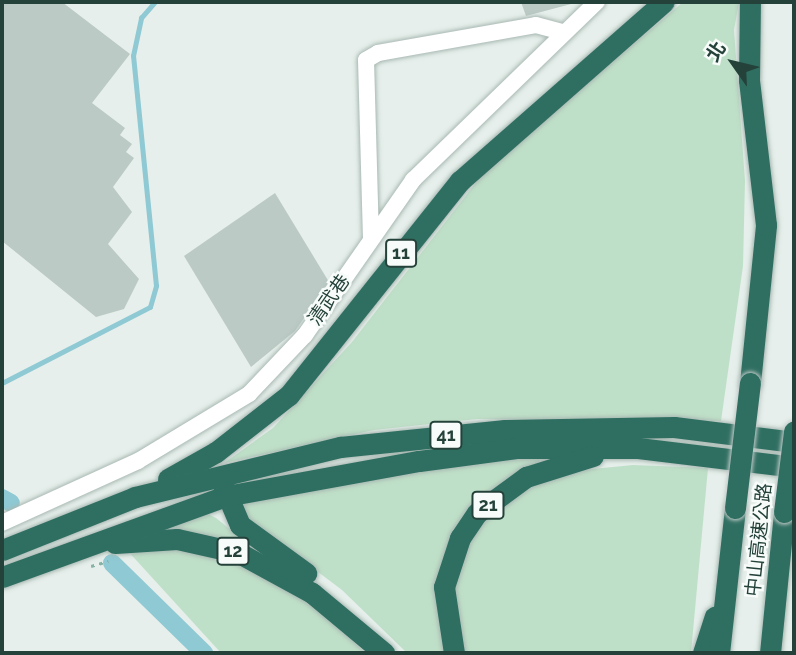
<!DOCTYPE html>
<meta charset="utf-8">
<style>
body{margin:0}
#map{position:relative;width:796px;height:655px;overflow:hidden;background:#e6efeb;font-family:Raleway,"Noto Sans TC",sans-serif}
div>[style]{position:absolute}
.green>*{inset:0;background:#bfe0c8}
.stream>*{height:4.5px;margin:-2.25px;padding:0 2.25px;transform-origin:2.25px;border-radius:2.25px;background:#8ec9d4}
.canal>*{height:18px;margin:-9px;padding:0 9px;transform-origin:9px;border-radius:9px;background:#8ec9d4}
.building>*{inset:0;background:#bbcac4}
.path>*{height:2.5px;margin-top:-1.25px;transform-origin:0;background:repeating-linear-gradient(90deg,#86b3a5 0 3.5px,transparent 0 8.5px)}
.roads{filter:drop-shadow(0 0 2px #a8b8b2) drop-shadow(0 0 2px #a8b8b2)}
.minor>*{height:16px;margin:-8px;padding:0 8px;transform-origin:8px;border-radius:8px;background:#fff}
.highway>*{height:21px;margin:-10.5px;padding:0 10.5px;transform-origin:10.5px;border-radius:10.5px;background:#2f6f62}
.bridges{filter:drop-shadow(0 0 2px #c2cac8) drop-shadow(0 0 2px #c2cac8)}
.highway-bridge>*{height:21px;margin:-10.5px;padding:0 10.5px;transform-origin:10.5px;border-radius:10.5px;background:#2f6f62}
span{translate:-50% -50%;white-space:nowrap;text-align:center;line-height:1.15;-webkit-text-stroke:5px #f7fbf9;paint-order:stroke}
.shield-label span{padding:2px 5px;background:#f7fbf9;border:2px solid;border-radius:5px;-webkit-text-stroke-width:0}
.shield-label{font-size:18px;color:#24423a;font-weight:700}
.street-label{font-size:19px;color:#24423a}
.frame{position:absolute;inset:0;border:4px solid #24423a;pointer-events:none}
.north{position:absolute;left:698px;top:28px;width:70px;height:70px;-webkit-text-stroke:5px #f7fbf9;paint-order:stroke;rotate:304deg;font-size:19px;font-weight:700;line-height:28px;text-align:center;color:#24423a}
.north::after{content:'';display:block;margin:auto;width:24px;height:32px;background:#24423a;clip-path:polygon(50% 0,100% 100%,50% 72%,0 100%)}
</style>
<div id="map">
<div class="green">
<i style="clip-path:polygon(683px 2px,739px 2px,734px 30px,745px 181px,743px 266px,721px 421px,477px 419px,374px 430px,224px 463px,273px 428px,352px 342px,485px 171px)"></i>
<i style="clip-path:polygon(502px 458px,539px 458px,539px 465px,456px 542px,448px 653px,407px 653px,342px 590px,249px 520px,241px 501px,374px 474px)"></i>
<i style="clip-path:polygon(633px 465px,708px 468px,691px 653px,463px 653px,451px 607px,462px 558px,478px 527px,510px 496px,562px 472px)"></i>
<i style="clip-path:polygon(208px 514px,216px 518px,252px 547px,171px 532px,167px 522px)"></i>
<i style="clip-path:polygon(203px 548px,260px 568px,325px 613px,365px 653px,221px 653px,126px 549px)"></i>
</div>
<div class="stream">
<i style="left:2px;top:383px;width:166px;rotate:-27.2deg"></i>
<i style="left:150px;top:307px;width:22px;rotate:-74deg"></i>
<i style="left:156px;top:286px;width:231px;rotate:-95.7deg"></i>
<i style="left:133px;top:56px;width:39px;rotate:-78deg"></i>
<i style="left:141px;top:18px;width:21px;rotate:-49deg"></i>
</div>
<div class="canal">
<i style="left:2px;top:498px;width:10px;rotate:29deg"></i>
<i style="left:112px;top:563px;width:129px;rotate:44.4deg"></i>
</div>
<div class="building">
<i style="clip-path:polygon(2px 2px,62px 2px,130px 54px,92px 103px,125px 128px,120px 135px,132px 144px,126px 152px,134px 158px,113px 187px,132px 212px,108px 244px,139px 279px,124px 309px,96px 317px,2px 241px)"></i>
<i style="clip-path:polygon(521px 2px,571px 2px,571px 4px,526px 16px)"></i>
<i style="clip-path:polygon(275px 193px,329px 282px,295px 331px,251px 367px,184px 256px)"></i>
</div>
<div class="path">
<i style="left:91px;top:566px;width:18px;rotate:-16deg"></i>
</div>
<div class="roads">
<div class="minor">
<i style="left:371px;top:239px;width:179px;rotate:-91.6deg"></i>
<i style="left:366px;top:60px;width:14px;rotate:-30deg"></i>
<i style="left:378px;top:53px;width:160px;rotate:-10deg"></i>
<i style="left:536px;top:25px;width:28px;rotate:15deg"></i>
<i style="left:2px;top:523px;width:149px;rotate:-24.5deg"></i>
<i style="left:138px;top:461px;width:130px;rotate:-31.1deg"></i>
<i style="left:249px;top:394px;width:81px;rotate:-46.5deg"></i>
<i style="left:305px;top:335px;width:189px;rotate:-55.1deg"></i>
<i style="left:413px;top:180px;width:256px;rotate:-44.1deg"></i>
</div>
<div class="highway">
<i style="left:750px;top:383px;width:159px;rotate:-84.2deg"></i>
<i style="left:766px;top:225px;width:146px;rotate:-96.7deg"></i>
<i style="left:749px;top:80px;width:78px;rotate:-89.3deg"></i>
<i style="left:168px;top:479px;width:55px;rotate:-29.4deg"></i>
<i style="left:216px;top:452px;width:93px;rotate:-38deg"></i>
<i style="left:289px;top:395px;width:274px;rotate:-51.4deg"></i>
<i style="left:460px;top:181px;width:271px;rotate:-41.3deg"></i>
<i style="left:223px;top:485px;width:43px;rotate:67deg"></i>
<i style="left:240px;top:525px;width:82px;rotate:36deg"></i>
<i style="left:115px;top:543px;width:62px;rotate:-3.7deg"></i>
<i style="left:177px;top:539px;width:64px;rotate:12.7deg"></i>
<i style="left:239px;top:553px;width:83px;rotate:28.7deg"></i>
<i style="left:312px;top:593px;width:94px;rotate:39.8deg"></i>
<i style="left:2px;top:550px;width:143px;rotate:-21.7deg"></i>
<i style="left:135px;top:497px;width:211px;rotate:-13.7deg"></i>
<i style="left:340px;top:447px;width:166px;rotate:-5.9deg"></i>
<i style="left:505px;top:430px;width:169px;rotate:-1deg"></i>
<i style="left:674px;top:427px;width:121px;rotate:7.1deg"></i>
<i style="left:2px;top:577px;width:238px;rotate:-19.9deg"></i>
<i style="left:226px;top:496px;width:196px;rotate:-10.3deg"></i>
<i style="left:419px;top:461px;width:98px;rotate:-7.6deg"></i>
<i style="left:516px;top:448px;width:122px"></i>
<i style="left:638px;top:448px;width:157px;rotate:6.9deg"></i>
<i style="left:454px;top:653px;width:67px;rotate:-98.6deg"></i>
<i style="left:444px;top:587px;width:52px;rotate:-71.9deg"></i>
<i style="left:460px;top:538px;width:30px;rotate:-56deg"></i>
<i style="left:477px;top:513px;width:61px;rotate:-36.3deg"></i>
<i style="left:526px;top:477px;width:70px;rotate:-17.4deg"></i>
<i style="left:703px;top:653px;width:38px;rotate:-72deg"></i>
<i style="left:719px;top:653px;width:146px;rotate:-83.7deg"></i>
<i style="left:770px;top:653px;width:142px;rotate:-84.3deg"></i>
</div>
</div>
<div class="bridges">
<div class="highway-bridge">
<i style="left:735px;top:508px;width:126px;rotate:-83.2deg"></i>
<i style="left:784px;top:512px;width:81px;rotate:-82.9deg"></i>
</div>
</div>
<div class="shield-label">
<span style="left:401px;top:253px">11</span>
<span style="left:446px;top:435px">41</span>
<span style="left:488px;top:505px">21</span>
<span style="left:233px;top:551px">12</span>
</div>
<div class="street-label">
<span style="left:329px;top:300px;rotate:-55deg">清武巷</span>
<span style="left:759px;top:540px;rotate:-84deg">中山高速公路</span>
</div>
<div class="frame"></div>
<div class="north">北</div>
</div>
